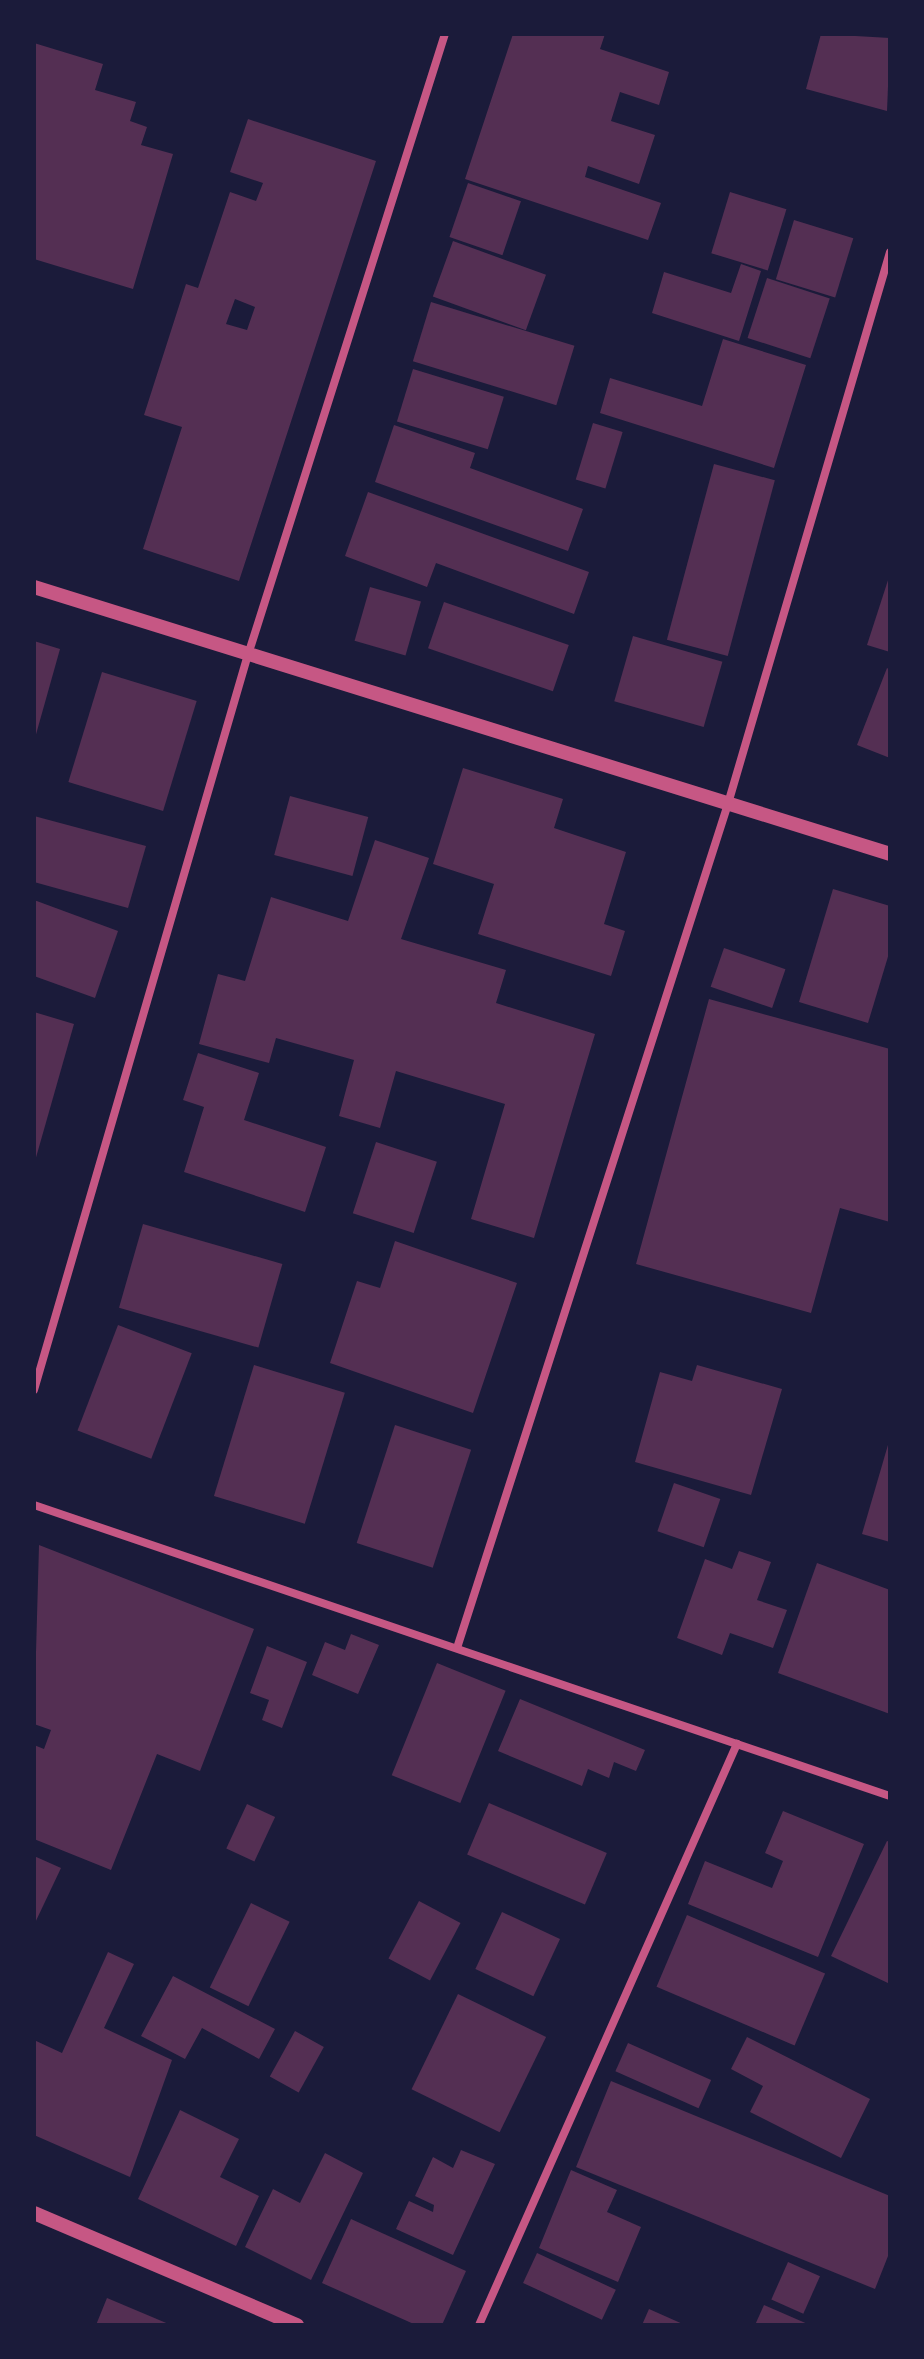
<!DOCTYPE html>
<style>
body{margin:0}
#map{position:relative;width:924px;height:2359px;overflow:hidden;background:#1b1b3a;font-family:Lato,sans-serif}
div>[style]{position:absolute}
.building>*{inset:0;background:#542f53;transform-origin:0 0}
.minor>*{height:8px;margin:-4px;padding:0 4px;transform-origin:4px;border-radius:4px;background:#c65784}
.tertiary>*{height:14px;margin:-7px;padding:0 7px;transform-origin:7px;border-radius:7px;background:#c65784}
span{translate:-50% -50%;white-space:nowrap;text-align:center;line-height:1.15;-webkit-text-stroke:7px #1b1b3a;paint-order:stroke}
.frame{position:absolute;inset:0;border:36px solid #1b1b3a;pointer-events:none}
</style>
<div id="map">
<div class="building">
<i style="clip-path:polygon(513px 34px,605px 34px,600px 49px,669px 72px,659px 105px,620px 92px,611px 121px,655px 135px,639px 184px,588px 166px,585px 177px,661px 203px,648px 240px,465px 179px)"></i>
<i style="clip-path:polygon(821px 34px,890px 38px,887px 111px,806px 89px)"></i>
<i style="clip-path:polygon(34px 43px,103px 64px,95px 90px,136px 102px,130px 121px,147px 127px,141px 145px,173px 154px,133px 289px,34px 259px)"></i>
<i style="clip-path:polygon(evenodd,248px 119px,376px 161px,239px 581px,143px 549px,182px 427px,144px 415px,186px 284px,198px 288px,230px 192px,256px 201px,263px 183px,230px 172px,248px 119px,235px 299px,255px 307px,247px 330px,226px 324px,235px 299px)"></i>
<i style="left:468px;top:183px;width:56px;height:57px;rotate:19deg"></i>
<i style="left:730px;top:192px;width:59px;height:64px;rotate:17deg"></i>
<i style="left:794px;top:220px;width:62px;height:62px;rotate:17deg"></i>
<i style="left:453px;top:241px;width:99px;height:59px;rotate:20deg"></i>
<i style="clip-path:polygon(741px 264px,761px 271px,739px 341px,652px 313px,664px 272px,731px 293px)"></i>
<i style="left:767px;top:278px;width:66px;height:63px;rotate:18deg"></i>
<i style="left:431px;top:302px;width:150px;height:62px;rotate:17deg"></i>
<i style="clip-path:polygon(723px 339px,806px 365px,774px 468px,600px 413px,610px 378px,702px 406px)"></i>
<i style="left:413px;top:369px;width:95px;height:55px;rotate:17deg"></i>
<i style="left:593px;top:423px;width:31px;height:59px;rotate:17deg"></i>
<i style="clip-path:polygon(394px 425px,475px 453px,470px 468px,583px 509px,568px 551px,375px 482px)"></i>
<i style="left:714px;top:464px;width:63px;height:182px;rotate:15deg"></i>
<i style="clip-path:polygon(368px 492px,589px 572px,574px 614px,436px 563px,427px 587px,345px 556px)"></i>
<i style="clip-path:polygon(890px 574px,890px 652px,867px 645px)"></i>
<i style="left:370px;top:587px;width:53px;height:56px;rotate:16deg"></i>
<i style="left:444px;top:602px;width:132px;height:49px;rotate:19deg"></i>
<i style="left:633px;top:636px;width:93px;height:68px;rotate:16deg"></i>
<i style="clip-path:polygon(34px 641px,60px 649px,35px 738px,34px 738px)"></i>
<i style="clip-path:polygon(887px 668px,890px 670px,890px 758px,857px 745px)"></i>
<i style="left:102px;top:672px;width:99px;height:115px;rotate:17deg"></i>
<i style="clip-path:polygon(463px 768px,563px 799px,554px 828px,626px 852px,604px 924px,625px 931px,611px 976px,478px 934px,494px 884px,433px 864px)"></i>
<i style="left:290px;top:796px;width:81px;height:61px;rotate:15deg"></i>
<i style="clip-path:polygon(34px 816px,146px 846px,128px 908px,34px 882px)"></i>
<i style="clip-path:polygon(375px 840px,429px 858px,401px 939px,506px 970px,496px 1003px,595px 1034px,534px 1238px,471px 1219px,505px 1104px,396px 1071px,380px 1128px,339px 1116px,354px 1060px,276px 1038px,269px 1063px,199px 1044px,218px 974px,245px 981px,271px 897px,348px 921px)"></i>
<i style="clip-path:polygon(833px 889px,890px 906px,890px 950px,868px 1023px,799px 1002px)"></i>
<i style="clip-path:polygon(34px 900px,118px 931px,95px 998px,34px 976px)"></i>
<i style="left:724px;top:948px;width:65px;height:41px;rotate:19deg"></i>
<i style="clip-path:polygon(709px 999px,890px 1049px,890px 1222px,840px 1208px,811px 1313px,636px 1264px)"></i>
<i style="clip-path:polygon(34px 1012px,74px 1024px,35px 1161px,34px 1161px)"></i>
<i style="clip-path:polygon(198px 1053px,259px 1073px,244px 1120px,326px 1147px,305px 1212px,184px 1172px,204px 1107px,183px 1100px)"></i>
<i style="left:376px;top:1142px;width:64px;height:75px;rotate:18deg"></i>
<i style="left:143px;top:1224px;width:145px;height:87px;rotate:16deg"></i>
<i style="clip-path:polygon(395px 1241px,517px 1283px,473px 1413px,330px 1363px,357px 1281px,380px 1288px)"></i>
<i style="left:118px;top:1325px;width:79px;height:113px;rotate:21deg"></i>
<i style="left:254px;top:1365px;width:95px;height:137px;rotate:17deg"></i>
<i style="clip-path:polygon(697px 1365px,782px 1389px,751px 1495px,635px 1462px,660px 1372px,692px 1381px)"></i>
<i style="left:395px;top:1425px;width:80px;height:124px;rotate:18deg"></i>
<i style="clip-path:polygon(890px 1438px,890px 1542px,862px 1534px)"></i>
<i style="left:674px;top:1483px;width:49px;height:51px;rotate:19deg"></i>
<i style="clip-path:polygon(39px 1545px,254px 1629px,200px 1771px,157px 1754px,111px 1870px,34px 1839px,34px 1745px,44px 1749px,51px 1730px,34px 1724px)"></i>
<i style="clip-path:polygon(739px 1551px,771px 1562px,757px 1600px,787px 1610px,773px 1648px,730px 1633px,722px 1655px,677px 1638px,705px 1559px,732px 1569px)"></i>
<i style="clip-path:polygon(817px 1563px,890px 1590px,890px 1714px,778px 1673px)"></i>
<i style="clip-path:polygon(351px 1634px,379px 1645px,358px 1694px,312px 1675px,325px 1642px,345px 1650px)"></i>
<i style="clip-path:polygon(267px 1646px,307px 1662px,282px 1728px,262px 1720px,269px 1700px,250px 1693px)"></i>
<i style="left:437px;top:1663px;width:74px;height:121px;rotate:22deg"></i>
<i style="clip-path:polygon(520px 1699px,645px 1750px,636px 1771px,614px 1762px,609px 1778px,588px 1769px,582px 1786px,498px 1751px)"></i>
<i style="left:489px;top:1803px;width:128px;height:56px;rotate:23deg"></i>
<i style="left:247px;top:1804px;width:31px;height:49px;rotate:25deg"></i>
<i style="clip-path:polygon(783px 1811px,864px 1844px,818px 1957px,688px 1904px,705px 1861px,772px 1888px,783px 1861px,765px 1853px)"></i>
<i style="clip-path:polygon(887px 1841px,890px 1842px,890px 1984px,831px 1956px)"></i>
<i style="clip-path:polygon(34px 1856px,61px 1868px,34px 1925px)"></i>
<i style="left:419px;top:1901px;width:47px;height:65px;rotate:28deg"></i>
<i style="left:251px;top:1903px;width:43px;height:94px;rotate:26deg"></i>
<i style="left:502px;top:1912px;width:64px;height:63px;rotate:25deg"></i>
<i style="left:687px;top:1915px;width:150px;height:78px;rotate:23deg"></i>
<i style="clip-path:polygon(108px 1952px,134px 1964px,104px 2028px,172px 2060px,130px 2177px,34px 2135px,34px 2040px,62px 2053px)"></i>
<i style="clip-path:polygon(173px 1976px,275px 2029px,259px 2059px,202px 2028px,185px 2059px,141px 2036px)"></i>
<i style="left:458px;top:1994px;width:98px;height:106px;rotate:26deg"></i>
<i style="left:295px;top:2031px;width:33px;height:52px;rotate:29deg"></i>
<i style="clip-path:polygon(747px 2037px,870px 2099px,841px 2158px,750px 2112px,763px 2086px,731px 2069px)"></i>
<i style="left:628px;top:2043px;width:91px;height:31px;rotate:24deg"></i>
<i style="clip-path:polygon(611px 2081px,890px 2196px,890px 2251px,875px 2289px,576px 2167px)"></i>
<i style="clip-path:polygon(180px 2110px,239px 2139px,220px 2177px,259px 2196px,236px 2246px,138px 2199px)"></i>
<i style="clip-path:polygon(461px 2150px,495px 2164px,453px 2255px,396px 2229px,409px 2201px,433px 2212px,434px 2205px,415px 2196px,433px 2157px,453px 2168px)"></i>
<i style="clip-path:polygon(325px 2153px,363px 2173px,311px 2280px,245px 2247px,273px 2189px,300px 2203px)"></i>
<i style="clip-path:polygon(571px 2170px,617px 2190px,607px 2212px,641px 2227px,618px 2282px,539px 2248px)"></i>
<i style="clip-path:polygon(351px 2219px,466px 2271px,442px 2325px,416px 2325px,322px 2283px)"></i>
<i style="left:537px;top:2253px;width:87px;height:33px;rotate:25deg"></i>
<i style="left:788px;top:2262px;width:35px;height:41px;rotate:24deg"></i>
<i style="clip-path:polygon(107px 2298px,171px 2325px,96px 2325px)"></i>
<i style="clip-path:polygon(764px 2305px,810px 2325px,755px 2325px)"></i>
<i style="clip-path:polygon(649px 2309px,685px 2325px,642px 2325px)"></i>
</div>
<div class="minor">
<i style="left:34px;top:1390px;width:762px;rotate:-73.78deg"></i>
<i style="left:247px;top:658px;width:655px;rotate:-72.4deg"></i>
<i style="left:34px;top:1505px;width:904px;rotate:18.78deg"></i>
<i style="left:457px;top:1648px;width:883px;rotate:-72.2deg"></i>
<i style="left:727px;top:807px;width:578px;rotate:-73.63deg"></i>
<i style="left:479px;top:2325px;width:636px;rotate:-66.06deg"></i>
</div>
<div class="tertiary">
<i style="left:34px;top:587px;width:897px;rotate:17.32deg"></i>
<i style="left:34px;top:2213px;width:286px;rotate:23.1deg"></i>
</div>
<div class="frame"></div>
</div>
